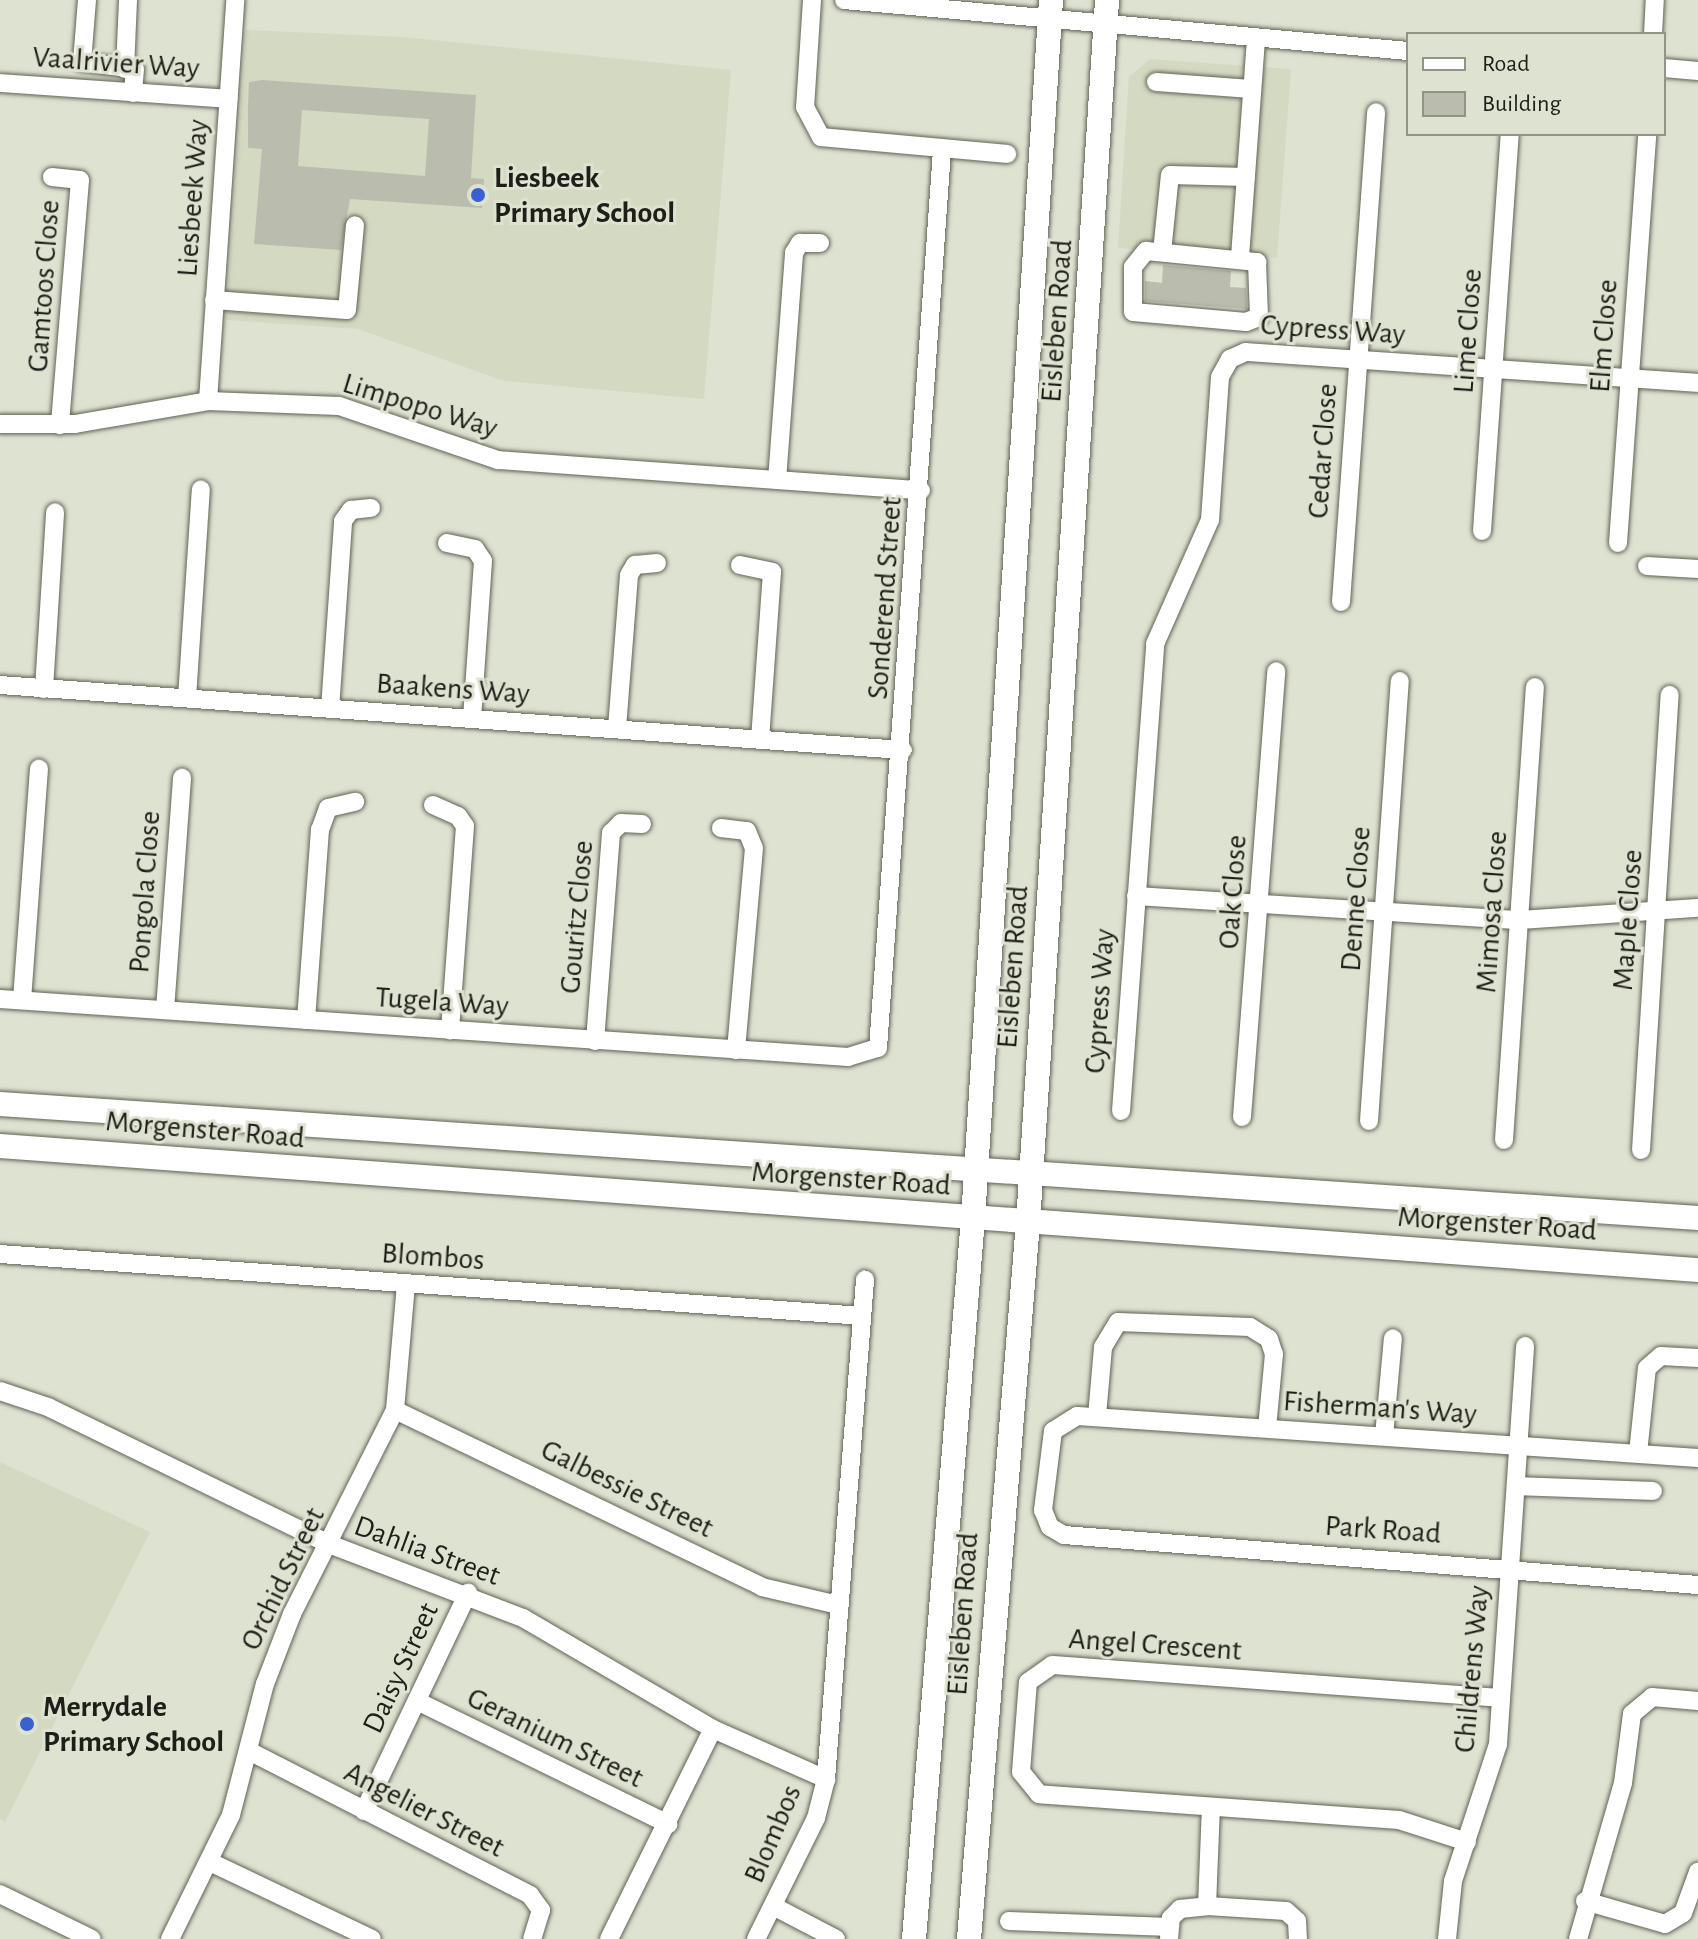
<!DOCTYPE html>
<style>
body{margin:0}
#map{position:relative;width:1698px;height:1939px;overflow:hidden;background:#dee2d1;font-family:"Alegreya Sans",sans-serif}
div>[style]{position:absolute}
.built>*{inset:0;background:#d4d9c1}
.building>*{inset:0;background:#babdad}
.roads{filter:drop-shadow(0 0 2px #606354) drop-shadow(0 0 2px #606354)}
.minor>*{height:18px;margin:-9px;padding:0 9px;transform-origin:9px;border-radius:9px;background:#fff}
.major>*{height:24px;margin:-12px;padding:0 12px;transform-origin:12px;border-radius:12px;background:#fff}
.dots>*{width:22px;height:22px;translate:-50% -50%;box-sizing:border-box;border:4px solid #dee2d1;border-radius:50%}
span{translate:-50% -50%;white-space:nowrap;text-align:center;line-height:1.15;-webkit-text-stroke:6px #dee2d1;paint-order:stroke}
.street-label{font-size:30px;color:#1e1f19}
.poi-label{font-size:30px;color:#1e1f19;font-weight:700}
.left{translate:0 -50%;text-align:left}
.legend{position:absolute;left:1406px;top:32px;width:260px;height:104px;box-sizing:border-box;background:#dee2d1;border:2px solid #919487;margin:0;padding:10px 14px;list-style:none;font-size:24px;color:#1e1f19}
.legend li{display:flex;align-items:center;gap:16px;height:40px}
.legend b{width:40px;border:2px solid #919487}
</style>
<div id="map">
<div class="built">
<i style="clip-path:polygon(246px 30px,403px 37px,731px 70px,704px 399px,504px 381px,358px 329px,226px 320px)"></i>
<i style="clip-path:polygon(1150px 59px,1291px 69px,1277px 258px,1118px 248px,1129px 77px)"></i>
<i style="clip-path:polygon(0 1462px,150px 1532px,5px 1822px,0 1819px)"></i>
</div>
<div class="building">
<i style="clip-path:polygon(evenodd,262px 80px,476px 95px,471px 178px,484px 179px,482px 208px,350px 199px,341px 250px,254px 244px,262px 149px,248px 148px,248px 105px,249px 82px,262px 80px,302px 110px,429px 119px,425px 176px,298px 166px,302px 110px)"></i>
<i style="clip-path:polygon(1163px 265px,1231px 271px,1230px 287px,1246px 288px,1247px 309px,1145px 301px,1145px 281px,1162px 283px)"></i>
</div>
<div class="roads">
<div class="minor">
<i style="left:87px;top:0;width:62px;rotate:94.6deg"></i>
<i style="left:82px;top:62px;width:53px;rotate:7.5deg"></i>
<i style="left:135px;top:69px;width:24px;rotate:95deg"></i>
<i style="left:812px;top:0;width:107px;rotate:93.7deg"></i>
<i style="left:805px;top:107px;width:34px;rotate:62deg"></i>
<i style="left:821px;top:137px;width:187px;rotate:5.2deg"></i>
<i style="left:844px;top:0;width:566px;rotate:5.17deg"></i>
<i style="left:1653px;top:34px;width:34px;rotate:-87deg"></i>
<i style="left:1664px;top:68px;width:34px;rotate:5deg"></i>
<i style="left:125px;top:69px;width:69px;rotate:-87.5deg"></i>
<i style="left:1156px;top:82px;width:96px;rotate:4.2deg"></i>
<i style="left:0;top:83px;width:229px;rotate:4deg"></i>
<i style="left:52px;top:177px;width:28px;rotate:6deg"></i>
<i style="left:80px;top:180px;width:246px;rotate:94.7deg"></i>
<i style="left:1146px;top:251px;width:112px;rotate:5.7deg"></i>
<i style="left:1257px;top:262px;width:55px;rotate:87.9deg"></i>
<i style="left:1259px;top:317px;width:14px;rotate:159deg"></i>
<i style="left:1246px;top:322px;width:113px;rotate:-174.9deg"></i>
<i style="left:1133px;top:312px;width:45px;rotate:-90deg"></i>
<i style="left:1133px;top:267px;width:21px;rotate:-51deg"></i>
<i style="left:1162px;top:252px;width:77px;rotate:-84.1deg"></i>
<i style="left:1170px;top:175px;width:76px;rotate:1.5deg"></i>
<i style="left:1240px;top:257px;width:218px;rotate:-85.8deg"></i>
<i style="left:214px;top:300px;width:133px;rotate:4.3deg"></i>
<i style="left:347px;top:310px;width:85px;rotate:-84.6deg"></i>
<i style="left:208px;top:401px;width:402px;rotate:-86.1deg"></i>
<i style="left:0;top:424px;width:75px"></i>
<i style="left:75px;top:424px;width:135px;rotate:-9.8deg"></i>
<i style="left:208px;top:401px;width:131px;rotate:2.2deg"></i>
<i style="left:339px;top:406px;width:168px;rotate:18.8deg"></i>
<i style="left:498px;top:460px;width:424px;rotate:4.1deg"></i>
<i style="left:777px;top:480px;width:228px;rotate:-85.7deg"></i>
<i style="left:794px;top:253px;width:12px;rotate:-59deg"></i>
<i style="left:800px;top:243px;width:20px"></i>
<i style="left:1482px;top:531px;width:398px;rotate:-86deg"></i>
<i style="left:447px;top:543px;width:29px;rotate:12deg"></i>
<i style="left:475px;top:549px;width:14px;rotate:56deg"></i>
<i style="left:483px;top:561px;width:157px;rotate:94deg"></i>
<i style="left:1618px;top:543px;width:410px;rotate:-85.9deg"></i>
<i style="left:740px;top:565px;width:33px;rotate:12deg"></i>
<i style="left:772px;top:572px;width:166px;rotate:94.1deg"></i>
<i style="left:1647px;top:566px;width:51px;rotate:3.4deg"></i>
<i style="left:1341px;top:602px;width:491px;rotate:-85.9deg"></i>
<i style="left:0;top:685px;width:905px;rotate:4.12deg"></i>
<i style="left:44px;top:689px;width:177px;rotate:-86.4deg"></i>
<i style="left:187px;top:698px;width:209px;rotate:-86.2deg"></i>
<i style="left:330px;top:709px;width:188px;rotate:-86deg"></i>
<i style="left:343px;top:521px;width:14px;rotate:-54deg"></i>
<i style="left:351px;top:510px;width:20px;rotate:-6deg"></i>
<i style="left:617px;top:728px;width:153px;rotate:-85.5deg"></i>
<i style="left:629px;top:575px;width:12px;rotate:-59deg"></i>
<i style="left:635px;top:565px;width:22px;rotate:-5deg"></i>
<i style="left:433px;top:805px;width:27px;rotate:24deg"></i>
<i style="left:458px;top:816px;width:12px;rotate:55deg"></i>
<i style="left:465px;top:826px;width:205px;rotate:94.2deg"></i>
<i style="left:721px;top:828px;width:26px;rotate:7deg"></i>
<i style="left:747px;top:831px;width:18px;rotate:68deg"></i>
<i style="left:754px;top:848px;width:203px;rotate:95.1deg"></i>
<i style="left:1136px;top:896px;width:385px;rotate:3.6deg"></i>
<i style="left:1520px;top:920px;width:178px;rotate:-3.9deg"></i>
<i style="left:0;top:999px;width:850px;rotate:3.91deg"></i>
<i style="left:848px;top:1057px;width:31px;rotate:-17deg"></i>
<i style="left:878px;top:1048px;width:899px;rotate:-85.92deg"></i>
<i style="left:22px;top:1000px;width:232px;rotate:-85.8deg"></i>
<i style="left:165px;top:1010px;width:233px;rotate:-85.8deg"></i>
<i style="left:306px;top:1020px;width:191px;rotate:-85.8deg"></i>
<i style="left:320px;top:830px;width:23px;rotate:-70deg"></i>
<i style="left:328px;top:808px;width:28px;rotate:-13deg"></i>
<i style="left:595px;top:1041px;width:209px;rotate:-85.6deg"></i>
<i style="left:611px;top:833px;width:14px;rotate:-45deg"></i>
<i style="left:621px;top:823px;width:21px;rotate:3deg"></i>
<i style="left:1121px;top:1111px;width:468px;rotate:-85.8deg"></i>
<i style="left:1155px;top:644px;width:136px;rotate:-66.1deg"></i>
<i style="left:1210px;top:520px;width:143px;rotate:-86deg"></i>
<i style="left:1220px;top:377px;width:21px;rotate:-61deg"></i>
<i style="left:1230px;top:359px;width:17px;rotate:-24deg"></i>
<i style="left:1246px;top:352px;width:453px;rotate:3.9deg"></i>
<i style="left:1242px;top:1117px;width:447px;rotate:-85.6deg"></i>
<i style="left:1369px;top:1121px;width:441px;rotate:-86deg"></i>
<i style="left:1504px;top:1140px;width:454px;rotate:-86.1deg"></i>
<i style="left:1641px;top:1150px;width:456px;rotate:-86.4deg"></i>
<i style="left:0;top:1254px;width:864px;rotate:4.11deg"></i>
<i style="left:0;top:1391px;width:51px;rotate:18.4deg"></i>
<i style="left:48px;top:1407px;width:313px;rotate:26deg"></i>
<i style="left:329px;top:1544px;width:208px;rotate:20.9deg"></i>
<i style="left:523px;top:1618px;width:220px;rotate:30.3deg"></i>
<i style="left:713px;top:1729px;width:124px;rotate:23.9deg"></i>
<i style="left:395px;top:1410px;width:407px;rotate:25.7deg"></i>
<i style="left:762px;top:1587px;width:78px;rotate:13.3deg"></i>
<i style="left:1097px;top:1416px;width:69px;rotate:-85deg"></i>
<i style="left:1103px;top:1347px;width:29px;rotate:-59deg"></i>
<i style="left:1118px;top:1322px;width:132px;rotate:2.2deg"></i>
<i style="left:1250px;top:1327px;width:22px;rotate:32deg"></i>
<i style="left:1269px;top:1339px;width:16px;rotate:72deg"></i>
<i style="left:1274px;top:1354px;width:74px;rotate:95.4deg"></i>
<i style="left:1384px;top:1436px;width:98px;rotate:-84.8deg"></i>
<i style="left:1638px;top:1453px;width:85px;rotate:-84deg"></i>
<i style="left:1647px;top:1368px;width:18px;rotate:-41deg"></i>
<i style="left:1661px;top:1356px;width:37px;rotate:3deg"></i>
<i style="left:1698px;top:1458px;width:622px;rotate:-176.13deg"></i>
<i style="left:1077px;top:1416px;width:28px;rotate:148deg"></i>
<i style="left:1053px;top:1431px;width:80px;rotate:97.2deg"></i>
<i style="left:1043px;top:1510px;width:18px;rotate:68deg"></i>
<i style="left:1050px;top:1527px;width:16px;rotate:30deg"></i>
<i style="left:1064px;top:1535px;width:636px;rotate:4.51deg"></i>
<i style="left:1516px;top:1486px;width:137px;rotate:2.1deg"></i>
<i style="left:417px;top:1701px;width:280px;rotate:26.1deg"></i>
<i style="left:249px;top:1751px;width:316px;rotate:27.1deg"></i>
<i style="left:530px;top:1895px;width:19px;rotate:54deg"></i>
<i style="left:541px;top:1910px;width:30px;rotate:107deg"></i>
<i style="left:364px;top:1811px;width:242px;rotate:-64.5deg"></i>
<i style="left:1467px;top:1842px;width:71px;rotate:-162.1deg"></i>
<i style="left:1399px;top:1820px;width:361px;rotate:-175.9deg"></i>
<i style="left:1039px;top:1794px;width:28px;rotate:-129deg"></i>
<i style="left:1021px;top:1772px;width:90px;rotate:-85.6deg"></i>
<i style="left:1028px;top:1682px;width:29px;rotate:-35deg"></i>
<i style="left:1052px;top:1665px;width:450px;rotate:4.2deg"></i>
<i style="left:210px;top:1862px;width:179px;rotate:25.4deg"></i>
<i style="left:0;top:1894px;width:102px;rotate:26.1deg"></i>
<i style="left:1585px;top:1901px;width:83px;rotate:16deg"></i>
<i style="left:1665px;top:1924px;width:21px;rotate:-31deg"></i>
<i style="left:1683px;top:1913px;width:44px;rotate:-69.9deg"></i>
<i style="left:773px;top:1906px;width:71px;rotate:27.6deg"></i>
<i style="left:1207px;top:1906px;width:99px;rotate:-87.7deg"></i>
<i style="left:1009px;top:1921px;width:161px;rotate:2.1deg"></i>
<i style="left:170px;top:1939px;width:138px;rotate:-63.8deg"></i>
<i style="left:231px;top:1815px;width:135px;rotate:-75.5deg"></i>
<i style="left:265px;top:1684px;width:75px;rotate:-68.9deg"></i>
<i style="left:292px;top:1614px;width:229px;rotate:-63.2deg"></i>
<i style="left:395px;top:1410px;width:126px;rotate:-85deg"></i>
<i style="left:609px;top:1939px;width:234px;rotate:-63.7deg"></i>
<i style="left:756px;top:1939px;width:135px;rotate:-63.6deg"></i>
<i style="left:816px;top:1818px;width:40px;rotate:-75.6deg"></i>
<i style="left:826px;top:1779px;width:501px;rotate:-85.53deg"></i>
<i style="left:1169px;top:1939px;width:21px;rotate:-85deg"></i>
<i style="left:1171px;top:1918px;width:13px;rotate:-45deg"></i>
<i style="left:1180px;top:1909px;width:27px;rotate:-6deg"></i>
<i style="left:1207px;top:1906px;width:79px;rotate:3.6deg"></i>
<i style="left:1286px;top:1911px;width:15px;rotate:42deg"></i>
<i style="left:1297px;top:1921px;width:18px;rotate:87deg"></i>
<i style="left:1447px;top:1939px;width:58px;rotate:-84.1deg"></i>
<i style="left:1453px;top:1881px;width:144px;rotate:-71.8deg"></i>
<i style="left:1498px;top:1744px;width:399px;rotate:-86.1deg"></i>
<i style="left:1578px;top:1939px;width:162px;rotate:-73.9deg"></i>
<i style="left:1623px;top:1783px;width:70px;rotate:-82.6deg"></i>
<i style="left:1632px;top:1714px;width:26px;rotate:-40deg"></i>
<i style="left:1652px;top:1697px;width:46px;rotate:5deg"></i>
</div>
<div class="major">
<i style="left:0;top:1104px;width:1702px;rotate:3.84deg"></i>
<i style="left:0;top:1146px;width:1703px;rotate:4.18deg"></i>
<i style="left:914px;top:1939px;width:722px;rotate:-85.32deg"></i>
<i style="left:973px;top:1219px;width:1221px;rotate:-86.34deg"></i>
<i style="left:969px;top:1939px;width:718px;rotate:-85.29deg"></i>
<i style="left:1028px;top:1223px;width:1226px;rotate:-86.3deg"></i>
</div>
</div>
<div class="dots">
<i style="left:478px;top:195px;background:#3a61d2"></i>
<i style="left:27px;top:1724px;background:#3a61d2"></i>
</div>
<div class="street-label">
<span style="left:116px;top:63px;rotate:4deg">Vaalrivier Way</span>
<span style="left:193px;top:198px;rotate:-86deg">Liesbeek Way</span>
<span style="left:44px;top:286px;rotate:-86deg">Gamtoos Close</span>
<span style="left:1057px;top:321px;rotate:-86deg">Eisleben Road</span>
<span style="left:1333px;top:330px;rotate:4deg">Cypress Way</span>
<span style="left:1468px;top:331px;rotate:-86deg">Lime Close</span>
<span style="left:1604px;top:336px;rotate:-86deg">Elm Close</span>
<span style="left:420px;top:406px;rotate:17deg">Limpopo Way</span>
<span style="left:1323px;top:451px;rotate:-86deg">Cedar Close</span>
<span style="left:885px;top:598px;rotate:-86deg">Sonderend Street</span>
<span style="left:453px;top:689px;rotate:4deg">Baakens Way</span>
<span style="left:145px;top:892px;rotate:-86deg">Pongola Close</span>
<span style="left:1233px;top:892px;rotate:-86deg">Oak Close</span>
<span style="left:1356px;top:899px;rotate:-86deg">Denne Close</span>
<span style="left:1492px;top:912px;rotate:-86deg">Mimosa Close</span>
<span style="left:577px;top:917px;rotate:-85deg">Gouritz Close</span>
<span style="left:1628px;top:920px;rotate:-86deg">Maple Close</span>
<span style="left:1013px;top:967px;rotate:-86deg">Eisleben Road</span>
<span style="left:1100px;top:1001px;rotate:-86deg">Cypress Way</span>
<span style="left:442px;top:1002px;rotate:4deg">Tugela Way</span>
<span style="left:205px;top:1130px;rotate:5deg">Morgenster Road</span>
<span style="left:851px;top:1179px;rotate:4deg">Morgenster Road</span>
<span style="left:1497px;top:1224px;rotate:4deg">Morgenster Road</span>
<span style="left:433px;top:1257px;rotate:4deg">Blombos</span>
<span style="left:1380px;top:1408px;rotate:4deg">Fisherman's Way</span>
<span style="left:627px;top:1489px;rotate:26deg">Galbessie Street</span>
<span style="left:1383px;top:1530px;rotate:4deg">Park Road</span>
<span style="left:427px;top:1551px;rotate:20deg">Dahlia Street</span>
<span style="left:283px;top:1579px;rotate:-64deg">Orchid Street</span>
<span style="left:963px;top:1614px;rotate:-86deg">Eisleben Road</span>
<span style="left:1155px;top:1645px;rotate:4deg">Angel Crescent</span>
<span style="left:401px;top:1668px;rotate:-65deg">Daisy Street</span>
<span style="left:1472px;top:1669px;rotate:-85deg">Childrens Way</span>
<span style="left:555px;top:1738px;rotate:26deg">Geranium Street</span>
<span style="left:424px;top:1810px;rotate:27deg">Angelier Street</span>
<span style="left:773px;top:1834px;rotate:-67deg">Blombos</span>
</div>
<div class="poi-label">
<span class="left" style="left:494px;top:195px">Liesbeek<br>Primary School</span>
<span class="left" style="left:43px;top:1724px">Merrydale<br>Primary School</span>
</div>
<ul class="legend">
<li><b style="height:10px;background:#fff"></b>Road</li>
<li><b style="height:22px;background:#babdad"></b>Building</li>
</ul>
</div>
